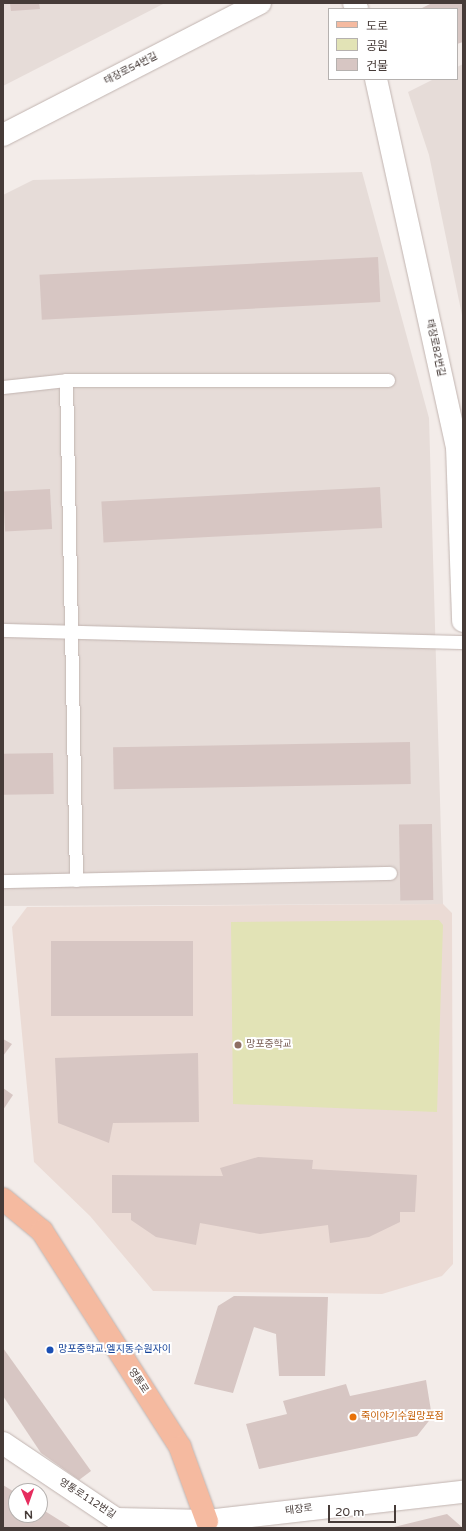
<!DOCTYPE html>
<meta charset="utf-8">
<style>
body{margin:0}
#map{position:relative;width:466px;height:1531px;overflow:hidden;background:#f3ece9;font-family:"Varela Round","Noto Sans KR",sans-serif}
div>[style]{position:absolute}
.residential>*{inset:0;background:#e6dcd8}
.education>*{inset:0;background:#ebdbd5}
.green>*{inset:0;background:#e2e3b6}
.building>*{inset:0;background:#d7c6c3;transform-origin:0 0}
.roads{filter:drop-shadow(0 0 1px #c1b4b0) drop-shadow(0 0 1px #c1b4b0)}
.service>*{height:13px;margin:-6.5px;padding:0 6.5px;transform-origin:6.5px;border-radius:6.5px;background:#fff}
.minor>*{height:22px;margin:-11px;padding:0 11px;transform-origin:11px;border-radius:11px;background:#fff}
.tertiary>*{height:22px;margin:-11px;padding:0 11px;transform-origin:11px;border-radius:11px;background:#fff}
.primary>*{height:22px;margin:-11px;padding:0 11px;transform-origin:11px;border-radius:11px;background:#f5baa0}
.dots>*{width:11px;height:11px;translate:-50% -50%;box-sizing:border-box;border:2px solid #fff;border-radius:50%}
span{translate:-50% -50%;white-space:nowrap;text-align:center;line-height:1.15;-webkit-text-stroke:4px #fff;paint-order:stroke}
.street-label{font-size:10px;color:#463b38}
.education-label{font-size:10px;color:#785e54}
.left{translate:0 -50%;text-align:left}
.transit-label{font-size:10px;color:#164399}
.food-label{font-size:10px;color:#c56008}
.frame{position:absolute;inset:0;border:4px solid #463b38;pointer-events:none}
.legend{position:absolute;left:328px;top:8px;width:130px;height:72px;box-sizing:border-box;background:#fff;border:1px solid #b5b1af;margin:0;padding:5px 7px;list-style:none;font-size:12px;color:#463b38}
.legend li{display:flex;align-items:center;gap:8px;height:20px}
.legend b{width:20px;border:1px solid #b5b1af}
.north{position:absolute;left:8px;top:1483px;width:40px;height:40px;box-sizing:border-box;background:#fff;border:1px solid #b5b1af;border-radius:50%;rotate:178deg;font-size:11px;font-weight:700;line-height:16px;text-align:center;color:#463b38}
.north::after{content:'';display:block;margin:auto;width:14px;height:18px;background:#e62d5e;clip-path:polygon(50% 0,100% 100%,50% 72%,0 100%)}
.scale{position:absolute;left:328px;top:1505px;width:68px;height:18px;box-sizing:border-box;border:2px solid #463b38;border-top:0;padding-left:5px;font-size:12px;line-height:14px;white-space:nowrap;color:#463b38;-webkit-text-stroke:3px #fff;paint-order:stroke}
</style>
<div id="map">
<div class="residential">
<i style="clip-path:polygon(3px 3px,165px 3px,3px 86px)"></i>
<i style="clip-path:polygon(463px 64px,463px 320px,429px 155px,408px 92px,434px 79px,457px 79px,457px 67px)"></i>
<i style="clip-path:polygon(362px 172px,429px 418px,443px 904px,3px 906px,3px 195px,33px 180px)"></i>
</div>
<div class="education">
<i style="clip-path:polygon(443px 904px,452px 913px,453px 1264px,442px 1276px,382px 1294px,153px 1291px,90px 1216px,34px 1162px,12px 927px,27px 907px)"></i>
</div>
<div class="green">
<i style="clip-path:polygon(439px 920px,443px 925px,437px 1112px,233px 1104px,231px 922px)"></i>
</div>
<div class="building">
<i style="clip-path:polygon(10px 3px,39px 3px,40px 9px,11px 11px)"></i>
<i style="clip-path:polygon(432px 3px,463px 3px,463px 42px,457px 44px,457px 9px,420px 9px)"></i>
<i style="left:378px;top:257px;width:45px;height:339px;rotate:87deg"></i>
<i style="left:380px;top:487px;width:41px;height:279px;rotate:87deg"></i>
<i style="left:50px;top:489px;width:40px;height:47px;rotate:87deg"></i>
<i style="left:410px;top:742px;width:42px;height:297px;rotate:89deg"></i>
<i style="left:53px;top:753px;width:41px;height:50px;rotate:89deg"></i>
<i style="left:432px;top:824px;width:76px;height:33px;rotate:89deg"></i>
<i style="left:51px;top:941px;width:142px;height:75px"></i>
<i style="clip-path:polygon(3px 1039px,12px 1044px,3px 1056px)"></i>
<i style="clip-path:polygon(198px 1053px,199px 1122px,113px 1123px,109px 1143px,58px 1123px,55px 1058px)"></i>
<i style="clip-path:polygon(3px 1088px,13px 1095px,3px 1110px)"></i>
<i style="clip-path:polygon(258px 1157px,313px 1160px,312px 1169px,417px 1175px,415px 1212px,400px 1212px,400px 1222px,369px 1237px,330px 1243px,328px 1225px,260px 1234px,200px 1223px,196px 1245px,156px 1237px,131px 1220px,131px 1213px,112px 1213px,112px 1175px,223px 1176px,220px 1168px)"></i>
<i style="clip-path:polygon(234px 1296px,328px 1297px,325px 1376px,279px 1376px,276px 1334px,254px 1327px,233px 1393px,194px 1384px,218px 1306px)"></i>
<i style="clip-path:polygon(3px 1348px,91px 1471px,79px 1480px,41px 1453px,3px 1396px)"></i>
<i style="clip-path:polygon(426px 1380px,432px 1417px,417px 1436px,259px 1469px,246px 1424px,287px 1414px,283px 1401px,346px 1384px,350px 1396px)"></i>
<i style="clip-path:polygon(3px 1485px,16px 1493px,16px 1515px,40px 1515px,40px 1508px,72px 1528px,3px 1528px)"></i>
<i style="clip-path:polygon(447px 1514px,463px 1528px,394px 1528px,394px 1527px)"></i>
</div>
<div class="roads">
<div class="service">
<i style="left:66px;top:380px;width:500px;rotate:88.85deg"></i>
<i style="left:3px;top:387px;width:63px;rotate:-6.3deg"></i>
<i style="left:66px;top:380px;width:322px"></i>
<i style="left:3px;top:630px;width:460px;rotate:1.5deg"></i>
<i style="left:3px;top:881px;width:387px;rotate:-1.2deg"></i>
</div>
<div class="minor">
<i style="left:354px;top:3px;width:7px;rotate:63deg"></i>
<i style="left:376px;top:79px;width:376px;rotate:77.6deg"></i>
<i style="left:457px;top:446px;width:175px;rotate:88deg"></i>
<i style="left:3px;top:135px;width:289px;rotate:-27.2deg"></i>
<i style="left:3px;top:1443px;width:136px;rotate:33.9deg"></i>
<i style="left:116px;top:1519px;width:91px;rotate:1.3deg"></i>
</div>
<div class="tertiary">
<i style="left:207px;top:1521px;width:258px;rotate:-6.5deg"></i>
</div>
<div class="primary">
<i style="left:3px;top:1199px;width:50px;rotate:39.4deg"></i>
<i style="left:42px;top:1231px;width:256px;rotate:57.4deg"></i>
<i style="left:180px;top:1447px;width:79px;rotate:70deg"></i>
</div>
</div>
<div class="dots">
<i style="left:238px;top:1045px;background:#8d6e63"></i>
<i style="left:50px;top:1350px;background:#1a4fb4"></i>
<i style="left:353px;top:1417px;background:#e8710a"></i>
</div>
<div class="street-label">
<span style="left:131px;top:69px;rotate:-27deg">태장로54번길</span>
<span style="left:435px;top:348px;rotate:78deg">태장로82번길</span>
<span style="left:138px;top:1381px;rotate:57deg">영통로</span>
<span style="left:87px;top:1499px;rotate:33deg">영통로112번길</span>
<span style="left:299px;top:1510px;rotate:-7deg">태장로</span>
</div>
<div class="education-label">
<span class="left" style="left:246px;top:1045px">망포중학교</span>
</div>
<div class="transit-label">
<span class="left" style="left:58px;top:1350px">망포중학교.엘지동수원자이</span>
</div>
<div class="food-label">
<span class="left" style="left:361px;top:1417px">죽이야기수원망포점</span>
</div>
<div class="frame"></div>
<ul class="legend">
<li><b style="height:5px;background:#f5baa0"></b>도로</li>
<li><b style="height:11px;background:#e2e3b6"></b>공원</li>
<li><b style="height:11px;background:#d7c6c3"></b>건물</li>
</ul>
<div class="north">N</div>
<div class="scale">20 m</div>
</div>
